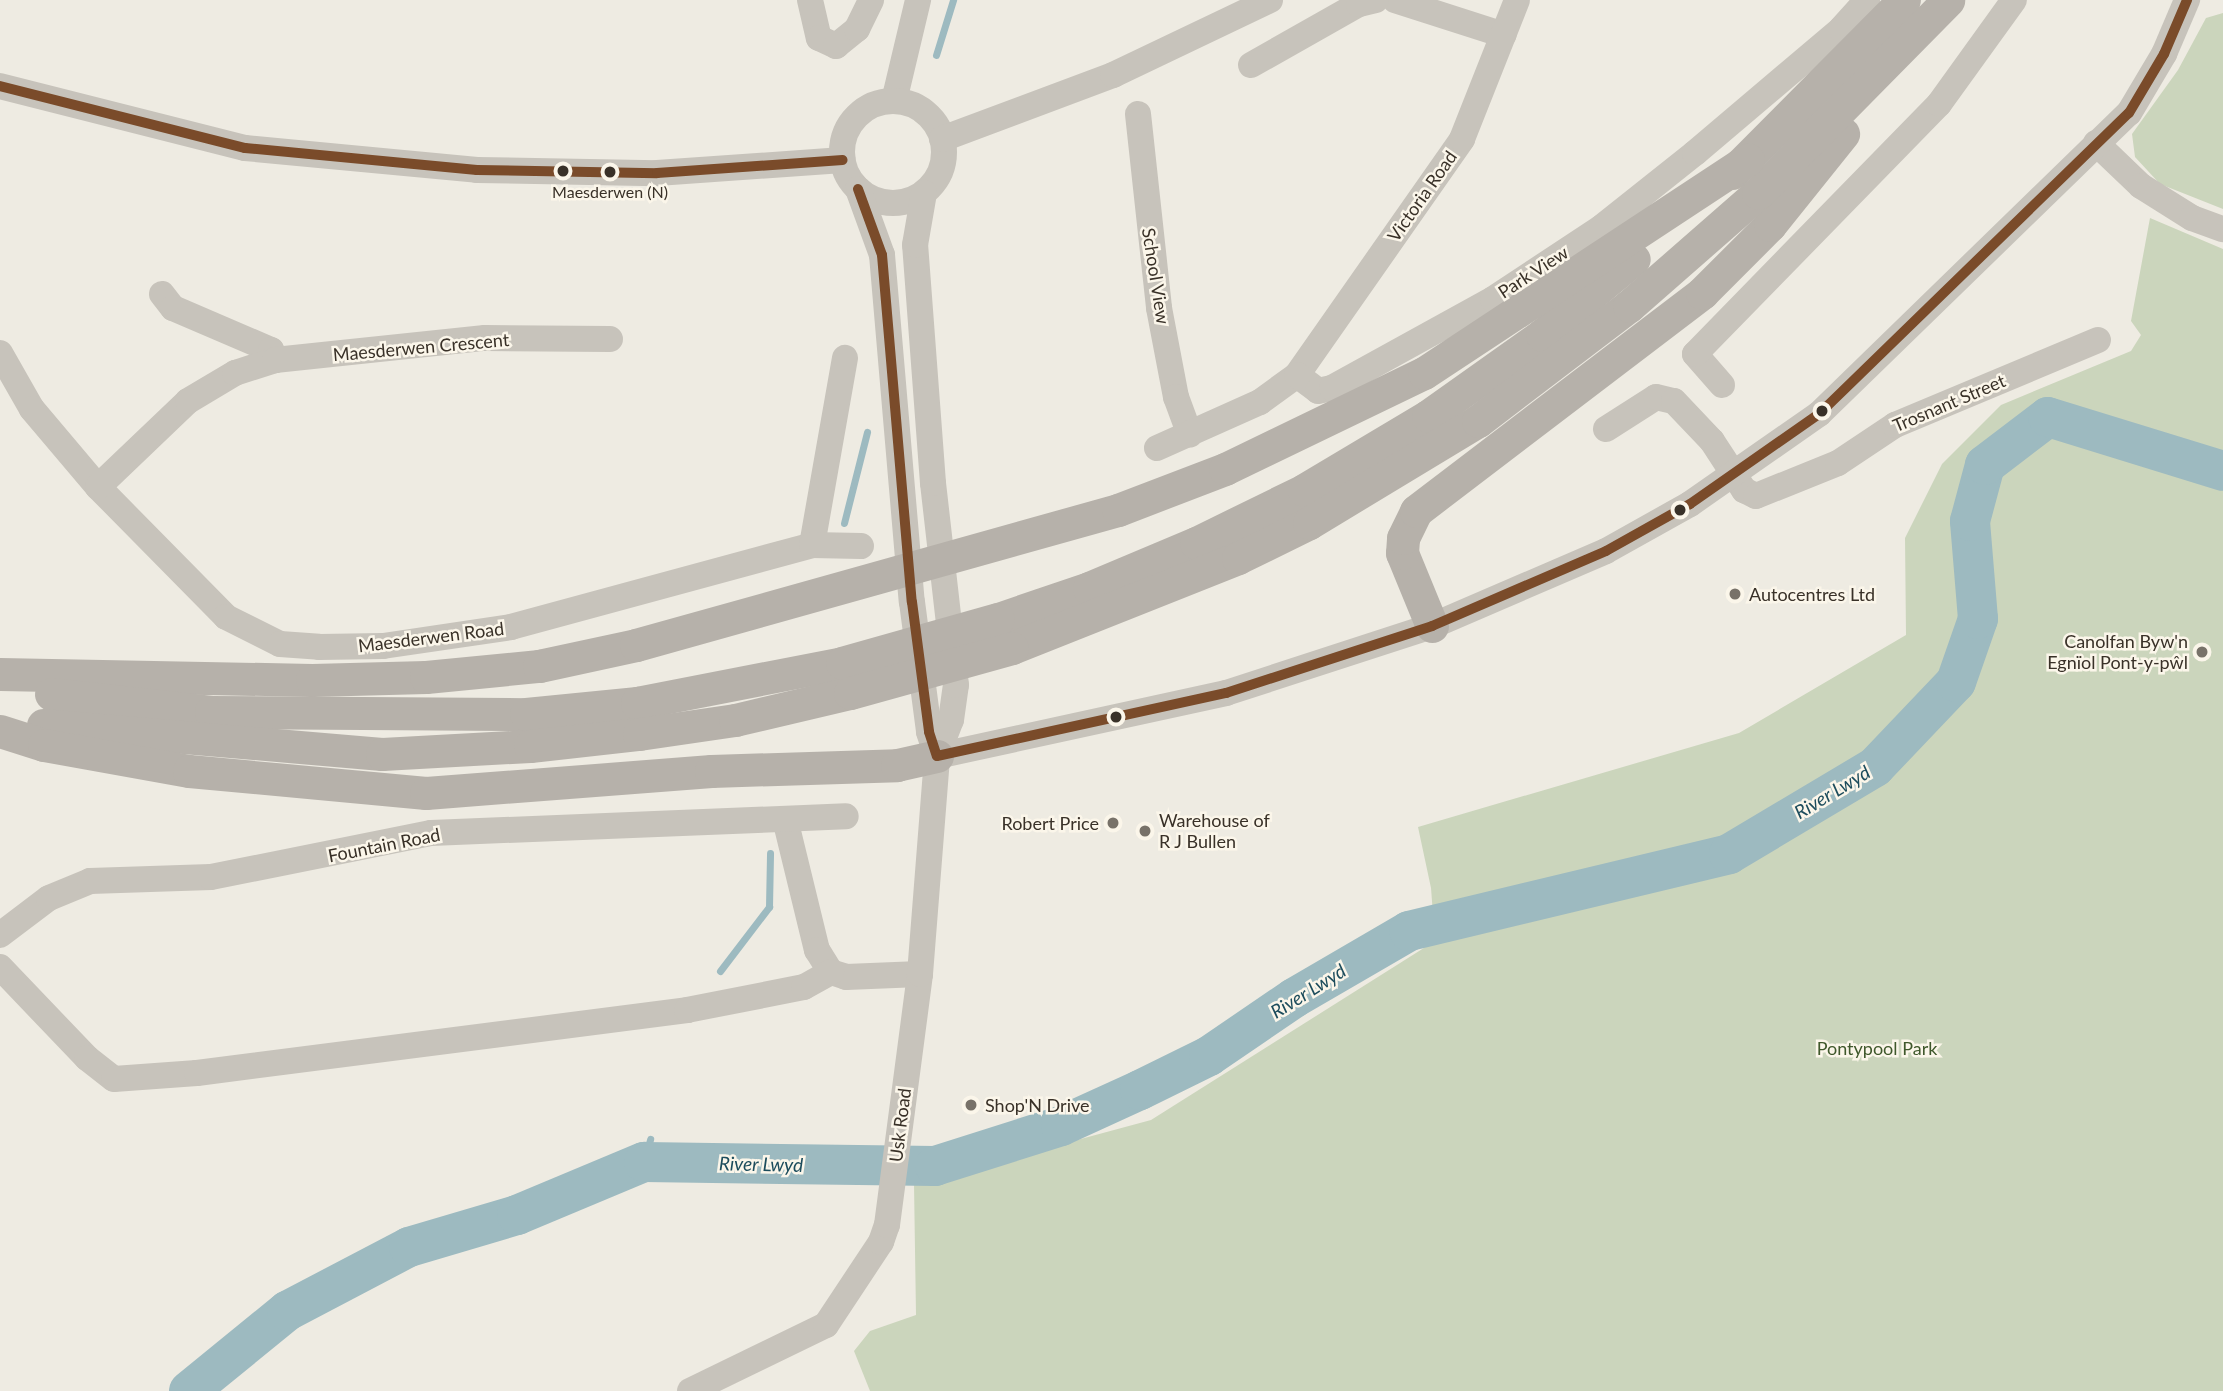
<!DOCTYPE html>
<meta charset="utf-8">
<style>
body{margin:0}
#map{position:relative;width:2223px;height:1391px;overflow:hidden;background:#eeebe2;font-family:Lato,sans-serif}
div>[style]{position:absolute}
.green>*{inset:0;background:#cbd5bc}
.stream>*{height:7px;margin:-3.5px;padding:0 3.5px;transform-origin:3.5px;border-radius:3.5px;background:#9dbac0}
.river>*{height:40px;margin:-20px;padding:0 20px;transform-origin:20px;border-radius:20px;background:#9dbac0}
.minor>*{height:26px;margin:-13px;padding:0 13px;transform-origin:13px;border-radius:13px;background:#c7c3bb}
.minor>.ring{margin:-13px;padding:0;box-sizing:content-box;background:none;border:26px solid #c7c3bb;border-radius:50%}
.major>*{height:33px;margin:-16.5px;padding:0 16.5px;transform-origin:16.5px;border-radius:16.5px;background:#b6b1aa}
.major-bridge>*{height:33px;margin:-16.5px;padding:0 16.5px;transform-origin:16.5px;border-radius:16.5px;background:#b6b1aa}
.bus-1>*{height:10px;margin:-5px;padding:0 5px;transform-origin:5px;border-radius:5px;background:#7a4b2a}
.dots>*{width:19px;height:19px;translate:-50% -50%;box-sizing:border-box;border:4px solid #fbf6ea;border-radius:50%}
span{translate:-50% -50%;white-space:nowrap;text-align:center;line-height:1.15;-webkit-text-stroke:5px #fbf6ea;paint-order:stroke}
.bus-label{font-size:16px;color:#393128}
.street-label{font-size:18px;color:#393128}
.poi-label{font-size:18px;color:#393128}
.left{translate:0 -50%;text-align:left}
.right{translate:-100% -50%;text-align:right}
.park-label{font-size:18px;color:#3f582b}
.water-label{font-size:19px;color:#1c4c5c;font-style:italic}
</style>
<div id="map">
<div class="green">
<i style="clip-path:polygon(2223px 13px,2223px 209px,2160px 184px,2135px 157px,2132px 134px,2178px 70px,2206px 18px)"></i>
<i style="clip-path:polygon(2150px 218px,2223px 249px,2223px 1391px,870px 1391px,854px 1351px,870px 1331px,916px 1315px,914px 1184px,1151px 1120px,1435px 941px,1431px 888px,1418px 827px,1739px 733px,1906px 635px,1905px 538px,1942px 464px,2001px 405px,2131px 351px,2141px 335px,2131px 321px)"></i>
</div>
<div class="stream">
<i style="left:936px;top:55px;width:58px;rotate:-72.8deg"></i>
<i style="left:844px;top:523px;width:94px;rotate:-75.8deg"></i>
<i style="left:720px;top:971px;width:81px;rotate:-52.6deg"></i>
<i style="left:769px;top:907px;width:54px;rotate:-88.9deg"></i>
<i style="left:644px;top:1162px;width:24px;rotate:-75deg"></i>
</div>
<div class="river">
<i style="left:189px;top:1391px;width:127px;rotate:-39.2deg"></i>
<i style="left:287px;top:1311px;width:138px;rotate:-27.7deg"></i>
<i style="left:409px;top:1247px;width:113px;rotate:-16.5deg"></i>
<i style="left:517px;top:1215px;width:138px;rotate:-22.7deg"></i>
<i style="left:644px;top:1162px;width:291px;rotate:0.8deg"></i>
<i style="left:935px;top:1166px;width:132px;rotate:-17.6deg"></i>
<i style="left:1061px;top:1126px;width:87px;rotate:-24.5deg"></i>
<i style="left:1140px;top:1090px;width:77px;rotate:-26.2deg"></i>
<i style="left:1209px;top:1056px;width:103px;rotate:-34.3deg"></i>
<i style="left:1294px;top:998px;width:133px;rotate:-30.2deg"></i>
<i style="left:1409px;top:931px;width:329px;rotate:-13.5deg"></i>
<i style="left:1729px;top:854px;width:170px;rotate:-30.8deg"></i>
<i style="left:1875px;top:767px;width:117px;rotate:-46.4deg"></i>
<i style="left:1956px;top:682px;width:67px;rotate:-70.8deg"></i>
<i style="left:1978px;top:619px;width:98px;rotate:-94.7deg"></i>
<i style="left:1970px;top:521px;width:58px;rotate:-75deg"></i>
<i style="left:1985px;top:465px;width:79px;rotate:-37.3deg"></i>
<i style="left:2048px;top:417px;width:183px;rotate:17.1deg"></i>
</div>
<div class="minor">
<i style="left:810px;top:0;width:39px;rotate:77deg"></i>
<i style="left:819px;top:38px;width:19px;rotate:25deg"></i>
<i style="left:836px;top:46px;width:27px;rotate:-39deg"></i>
<i style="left:857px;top:29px;width:32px;rotate:-64deg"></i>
<i style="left:1395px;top:0;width:114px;rotate:17.8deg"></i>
<i style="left:1251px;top:65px;width:124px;rotate:-29.5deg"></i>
<i style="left:1359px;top:4px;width:17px;rotate:-13deg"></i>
<i style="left:0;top:86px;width:253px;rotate:14.2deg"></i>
<i style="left:245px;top:148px;width:233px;rotate:5.4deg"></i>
<i style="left:477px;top:170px;width:180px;rotate:1deg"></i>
<i style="left:657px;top:173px;width:186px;rotate:-4deg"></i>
<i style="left:894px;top:101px;width:104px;rotate:-76.6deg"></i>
<i class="ring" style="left:842px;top:101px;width:76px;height:76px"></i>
<i style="left:1138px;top:114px;width:195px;rotate:83.8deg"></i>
<i style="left:1159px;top:308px;width:91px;rotate:79.2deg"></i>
<i style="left:1176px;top:397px;width:40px;rotate:69.8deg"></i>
<i style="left:942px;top:139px;width:183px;rotate:-20.5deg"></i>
<i style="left:1113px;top:75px;width:174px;rotate:-25.5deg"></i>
<i style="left:2096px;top:143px;width:62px;rotate:43.7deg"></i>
<i style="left:2141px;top:186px;width:60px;rotate:32.1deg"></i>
<i style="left:2192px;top:218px;width:33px;rotate:20deg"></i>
<i style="left:858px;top:189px;width:70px;rotate:70deg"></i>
<i style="left:882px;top:255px;width:348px;rotate:85.1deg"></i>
<i style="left:912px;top:602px;width:131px;rotate:82.5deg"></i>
<i style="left:929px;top:732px;width:25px;rotate:72deg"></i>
<i style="left:162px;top:294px;width:18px;rotate:52deg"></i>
<i style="left:173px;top:308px;width:107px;rotate:23.2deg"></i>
<i style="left:271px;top:350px;width:11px;rotate:68deg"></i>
<i style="left:0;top:353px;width:64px;rotate:60.3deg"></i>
<i style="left:32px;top:409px;width:102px;rotate:49.8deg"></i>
<i style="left:98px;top:487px;width:182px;rotate:45.4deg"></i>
<i style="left:226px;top:617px;width:60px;rotate:26.6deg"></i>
<i style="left:280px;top:644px;width:39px;rotate:4deg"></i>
<i style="left:319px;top:647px;width:64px;rotate:-0.9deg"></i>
<i style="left:383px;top:646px;width:129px;rotate:-8.4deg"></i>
<i style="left:511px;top:627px;width:312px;rotate:-15.2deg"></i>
<i style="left:812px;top:545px;width:190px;rotate:-80deg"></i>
<i style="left:1297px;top:375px;width:288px;rotate:-55deg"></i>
<i style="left:1462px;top:139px;width:149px;rotate:-68.4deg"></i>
<i style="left:1722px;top:385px;width:41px;rotate:-131.1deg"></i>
<i style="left:1695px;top:354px;width:349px;rotate:-45.7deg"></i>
<i style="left:1939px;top:104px;width:128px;rotate:-54.2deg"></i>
<i style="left:1606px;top:429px;width:59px;rotate:-32.6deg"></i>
<i style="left:1656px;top:397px;width:18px;rotate:13deg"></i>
<i style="left:1674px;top:401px;width:55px;rotate:46.5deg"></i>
<i style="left:1712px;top:441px;width:59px;rotate:56.9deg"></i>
<i style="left:1744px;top:490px;width:13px;rotate:27deg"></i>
<i style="left:1756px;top:496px;width:88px;rotate:-21.9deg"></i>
<i style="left:1838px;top:463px;width:69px;rotate:-33.7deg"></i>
<i style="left:1895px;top:425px;width:220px;rotate:-22.7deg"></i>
<i style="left:1157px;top:448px;width:113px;rotate:-24.1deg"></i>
<i style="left:1260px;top:402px;width:46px;rotate:-36.1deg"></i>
<i style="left:1297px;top:375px;width:26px;rotate:37deg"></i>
<i style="left:1318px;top:391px;width:14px;rotate:-12deg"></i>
<i style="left:1332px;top:388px;width:184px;rotate:-28.9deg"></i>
<i style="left:1493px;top:299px;width:131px;rotate:-33.4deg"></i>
<i style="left:1602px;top:227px;width:119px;rotate:-38.5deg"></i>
<i style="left:1695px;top:153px;width:192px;rotate:-40.3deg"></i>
<i style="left:1841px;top:29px;width:39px;rotate:-48deg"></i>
<i style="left:98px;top:487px;width:124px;rotate:-43.7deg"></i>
<i style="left:188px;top:401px;width:55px;rotate:-30.8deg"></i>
<i style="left:235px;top:373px;width:42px;rotate:-18deg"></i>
<i style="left:275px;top:360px;width:211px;rotate:-6deg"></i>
<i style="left:485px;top:338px;width:125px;rotate:0.5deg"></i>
<i style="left:812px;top:545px;width:49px;rotate:1.2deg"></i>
<i style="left:937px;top:756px;width:296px;rotate:-12.3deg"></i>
<i style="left:1226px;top:693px;width:217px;rotate:-18deg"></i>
<i style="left:1432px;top:626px;width:189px;rotate:-23.3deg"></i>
<i style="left:1606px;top:551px;width:96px;rotate:-29.2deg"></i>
<i style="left:1690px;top:504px;width:157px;rotate:-34.9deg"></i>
<i style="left:1819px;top:414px;width:432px;rotate:-44.2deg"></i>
<i style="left:2129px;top:113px;width:69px;rotate:-59.3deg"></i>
<i style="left:2164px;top:54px;width:59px;rotate:-66.9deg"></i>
<i style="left:785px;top:819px;width:135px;rotate:76.3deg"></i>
<i style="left:817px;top:950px;width:26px;rotate:58deg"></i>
<i style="left:831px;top:972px;width:16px;rotate:18deg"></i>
<i style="left:846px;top:977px;width:74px;rotate:-2.3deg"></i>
<i style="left:0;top:935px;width:61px;rotate:-37.1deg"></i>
<i style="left:49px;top:898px;width:44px;rotate:-22.5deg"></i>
<i style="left:90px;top:881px;width:121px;rotate:-1.9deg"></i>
<i style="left:211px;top:877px;width:224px;rotate:-11.3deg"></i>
<i style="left:431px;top:833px;width:415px;rotate:-2.3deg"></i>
<i style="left:0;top:967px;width:126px;rotate:46.3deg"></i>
<i style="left:87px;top:1058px;width:34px;rotate:38deg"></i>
<i style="left:114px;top:1079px;width:83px;rotate:-4.1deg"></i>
<i style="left:197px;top:1073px;width:494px;rotate:-7.3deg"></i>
<i style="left:687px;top:1010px;width:119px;rotate:-11.1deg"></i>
<i style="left:804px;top:987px;width:31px;rotate:-29deg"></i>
<i style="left:690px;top:1391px;width:151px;rotate:-25.9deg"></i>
<i style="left:826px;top:1325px;width:100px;rotate:-56.5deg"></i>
<i style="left:881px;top:1242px;width:18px;rotate:-71deg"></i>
<i style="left:887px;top:1225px;width:253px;rotate:-82.5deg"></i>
<i style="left:920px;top:974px;width:219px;rotate:-85.5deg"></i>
<i style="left:937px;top:756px;width:39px;rotate:-69deg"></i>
<i style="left:951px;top:720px;width:35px;rotate:-82deg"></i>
<i style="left:956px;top:685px;width:203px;rotate:-96.5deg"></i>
<i style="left:933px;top:483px;width:239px;rotate:-94.3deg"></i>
<i style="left:915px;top:245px;width:53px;rotate:-80.2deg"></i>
</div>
<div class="major">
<i style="left:1732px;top:173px;width:244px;rotate:-45.2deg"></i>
<i style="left:998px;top:619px;width:96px;rotate:-18.8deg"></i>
<i style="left:1089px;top:588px;width:116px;rotate:-22.8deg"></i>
<i style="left:1196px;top:543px;width:120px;rotate:-26.1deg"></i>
<i style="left:1304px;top:490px;width:144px;rotate:-30.8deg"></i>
<i style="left:1428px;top:416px;width:140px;rotate:-35.4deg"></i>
<i style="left:1542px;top:335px;width:119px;rotate:-39.6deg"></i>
<i style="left:1432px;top:626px;width:79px;rotate:-112.3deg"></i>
<i style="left:1402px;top:553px;width:15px;rotate:-86deg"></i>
<i style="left:1403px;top:538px;width:30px;rotate:-64deg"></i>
<i style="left:1416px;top:511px;width:360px;rotate:-37.3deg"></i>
<i style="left:1702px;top:293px;width:96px;rotate:-45deg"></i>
<i style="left:1770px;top:225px;width:117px;rotate:-51.3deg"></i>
<i style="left:1012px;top:648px;width:243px;rotate:-21.7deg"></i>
<i style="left:1238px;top:558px;width:79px;rotate:-26.2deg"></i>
<i style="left:1309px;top:523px;width:197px;rotate:-31.1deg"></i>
<i style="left:1478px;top:421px;width:190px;rotate:-37.3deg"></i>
<i style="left:1629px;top:306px;width:171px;rotate:-41.2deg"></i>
<i style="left:1758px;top:193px;width:271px;rotate:-45.4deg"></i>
<i style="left:0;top:674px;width:312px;rotate:1.1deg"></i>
<i style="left:312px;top:680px;width:114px;rotate:-1.5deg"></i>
<i style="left:426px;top:677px;width:114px;rotate:-5.6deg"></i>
<i style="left:539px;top:666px;width:99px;rotate:-12.2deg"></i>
<i style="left:636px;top:645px;width:501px;rotate:-15.65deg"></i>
<i style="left:1118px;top:510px;width:115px;rotate:-21deg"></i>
<i style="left:1225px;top:469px;width:221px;rotate:-25.8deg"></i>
<i style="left:1424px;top:373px;width:388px;rotate:-33.4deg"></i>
<i style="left:51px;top:694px;width:161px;rotate:6.4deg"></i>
<i style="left:211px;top:712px;width:315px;rotate:0.4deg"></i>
<i style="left:526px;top:714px;width:112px;rotate:-5.7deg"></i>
<i style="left:637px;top:703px;width:209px;rotate:-11deg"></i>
<i style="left:43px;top:725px;width:340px;rotate:4.9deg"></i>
<i style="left:382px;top:754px;width:148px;rotate:-3.1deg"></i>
<i style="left:530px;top:746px;width:110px;rotate:-6.3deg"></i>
<i style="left:639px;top:734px;width:97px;rotate:-8.3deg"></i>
<i style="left:735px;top:720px;width:118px;rotate:-13.2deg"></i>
<i style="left:0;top:731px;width:46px;rotate:17.7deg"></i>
<i style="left:44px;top:745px;width:147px;rotate:10.2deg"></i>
<i style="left:189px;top:771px;width:238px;rotate:5.3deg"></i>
<i style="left:426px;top:793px;width:286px;rotate:-4.4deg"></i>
<i style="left:711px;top:771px;width:186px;rotate:-1.8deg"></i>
<i style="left:897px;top:765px;width:41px;rotate:-12.7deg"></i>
</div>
<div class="major-bridge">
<i style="left:842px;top:663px;width:162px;rotate:-15.8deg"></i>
<i style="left:850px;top:693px;width:168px;rotate:-15.5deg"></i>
</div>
<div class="bus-1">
<i style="left:0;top:86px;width:253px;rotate:14.2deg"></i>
<i style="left:245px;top:148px;width:233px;rotate:5.4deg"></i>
<i style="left:477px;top:170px;width:180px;rotate:1deg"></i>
<i style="left:657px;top:173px;width:186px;rotate:-4deg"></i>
<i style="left:858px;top:189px;width:70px;rotate:70deg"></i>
<i style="left:882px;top:255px;width:348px;rotate:85.1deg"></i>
<i style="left:912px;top:602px;width:131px;rotate:82.5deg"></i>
<i style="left:929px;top:732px;width:25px;rotate:72deg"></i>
<i style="left:937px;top:756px;width:296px;rotate:-12.3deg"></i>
<i style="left:1226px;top:693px;width:217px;rotate:-18deg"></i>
<i style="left:1432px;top:626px;width:189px;rotate:-23.3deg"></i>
<i style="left:1606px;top:551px;width:96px;rotate:-29.2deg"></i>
<i style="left:1690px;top:504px;width:157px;rotate:-34.9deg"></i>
<i style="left:1819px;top:414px;width:432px;rotate:-44.2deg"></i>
<i style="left:2129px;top:113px;width:69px;rotate:-59.3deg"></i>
<i style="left:2164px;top:54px;width:59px;rotate:-66.9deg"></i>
</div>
<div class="dots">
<i style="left:563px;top:171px;background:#393128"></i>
<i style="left:610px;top:172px;background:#393128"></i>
<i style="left:1822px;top:411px;background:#393128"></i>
<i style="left:1680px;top:510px;background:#393128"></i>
<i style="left:1735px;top:594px;background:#787269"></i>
<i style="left:2202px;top:652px;background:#787269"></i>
<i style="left:1116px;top:717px;background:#393128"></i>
<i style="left:1113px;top:823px;background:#787269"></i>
<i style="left:1145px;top:831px;background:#787269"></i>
<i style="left:971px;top:1105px;background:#787269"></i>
</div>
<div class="bus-label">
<span style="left:610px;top:192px">Maesderwen (N)</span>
</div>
<div class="street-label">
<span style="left:1422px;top:196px;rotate:-55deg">Victoria Road</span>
<span style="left:1533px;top:272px;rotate:-33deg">Park View</span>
<span style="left:1156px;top:276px;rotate:81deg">School View</span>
<span style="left:421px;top:347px;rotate:-5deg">Maesderwen Crescent</span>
<span style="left:1949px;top:403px;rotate:-23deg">Trosnant Street</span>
<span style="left:431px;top:637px;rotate:-7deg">Maesderwen Road</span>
<span style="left:384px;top:845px;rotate:-11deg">Fountain Road</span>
<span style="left:900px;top:1125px;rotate:-83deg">Usk Road</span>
</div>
<div class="poi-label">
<span class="left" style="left:1749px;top:594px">Autocentres Ltd</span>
<span class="right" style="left:2188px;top:652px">Canolfan Byw'n<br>Egnïol Pont-y-pŵl</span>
<span class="left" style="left:1159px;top:831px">Warehouse of<br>R J Bullen</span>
<span class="right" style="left:1099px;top:823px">Robert Price</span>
<span class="left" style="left:985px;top:1105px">Shop'N Drive</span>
</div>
<div class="park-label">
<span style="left:1877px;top:1048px">Pontypool Park</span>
</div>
<div class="water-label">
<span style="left:1832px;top:792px;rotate:-31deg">River Lwyd</span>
<span style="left:1308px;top:991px;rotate:-32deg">River Lwyd</span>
<span style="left:761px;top:1164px;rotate:1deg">River Lwyd</span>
</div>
</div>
